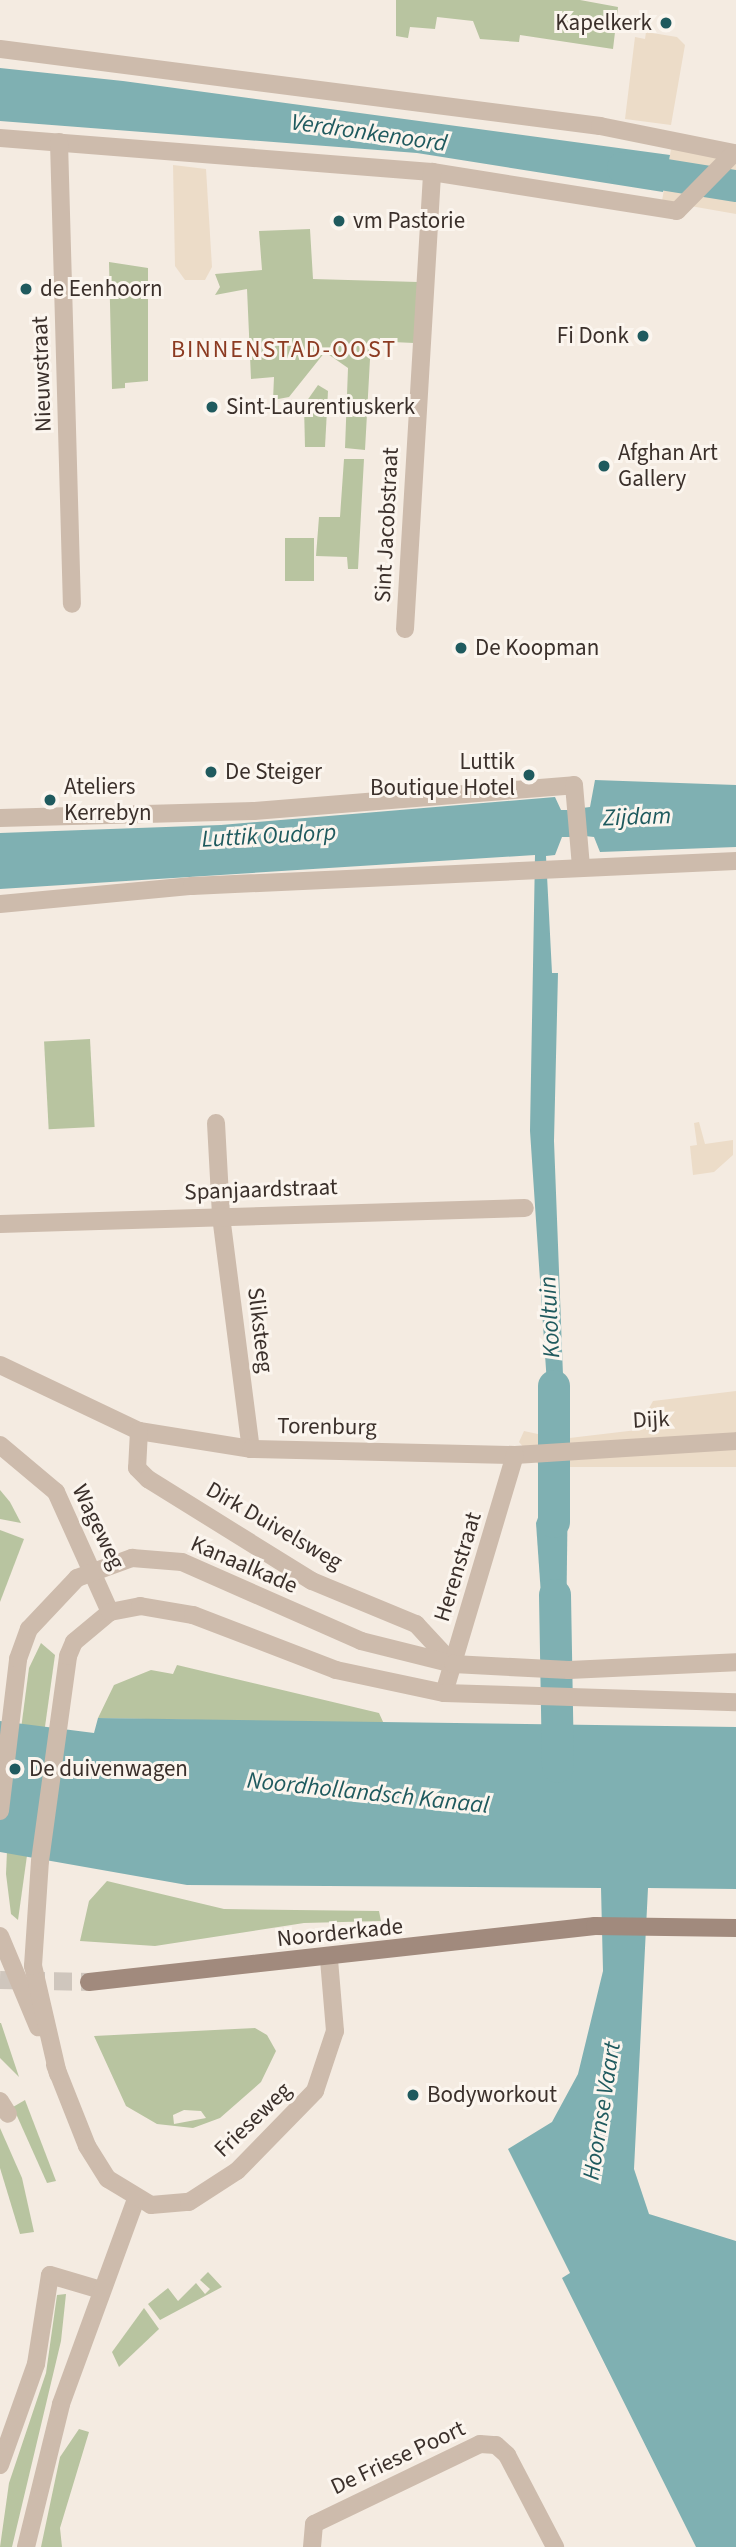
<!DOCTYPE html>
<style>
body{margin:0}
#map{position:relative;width:736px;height:2547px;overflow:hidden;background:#f4ebe1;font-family:"Source Sans 3",sans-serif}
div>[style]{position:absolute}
.green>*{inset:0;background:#b8c4a0;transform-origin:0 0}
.plaza>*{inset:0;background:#ecdcc8}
.water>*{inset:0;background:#7fb0b2}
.canal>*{height:32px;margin:-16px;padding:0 16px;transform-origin:16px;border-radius:16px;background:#7fb0b2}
.secondary-tunnel>*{height:18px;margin-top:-9px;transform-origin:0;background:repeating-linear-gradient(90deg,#cfc6bd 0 18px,transparent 0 27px)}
.minor>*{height:18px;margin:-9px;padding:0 9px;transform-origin:9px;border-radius:9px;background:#cdbbac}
.tertiary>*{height:18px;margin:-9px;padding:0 9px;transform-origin:9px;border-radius:9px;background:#cdbbac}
.secondary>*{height:18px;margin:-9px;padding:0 9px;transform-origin:9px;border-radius:9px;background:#a18a7d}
.dots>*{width:19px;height:19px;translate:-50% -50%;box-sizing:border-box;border:4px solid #fbf5ee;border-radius:50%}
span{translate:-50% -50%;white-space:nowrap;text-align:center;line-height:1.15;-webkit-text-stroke:6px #fbf5ee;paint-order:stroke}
.poi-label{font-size:23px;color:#3b302b}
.right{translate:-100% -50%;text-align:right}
.left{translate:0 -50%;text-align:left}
.street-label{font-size:23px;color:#3b302b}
.water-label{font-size:24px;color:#1f5a5e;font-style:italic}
.neighbourhood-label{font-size:24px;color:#8c3b22;letter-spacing:2px}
</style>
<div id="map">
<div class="green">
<i style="clip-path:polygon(396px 0,580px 0,618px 7px,613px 49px,520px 35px,519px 42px,480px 39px,473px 21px,437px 17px,435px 29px,410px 27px,408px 38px,396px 36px)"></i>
<i style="clip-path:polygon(310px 229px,313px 279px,418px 282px,414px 343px,371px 341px,365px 450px,345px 448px,348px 368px,325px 352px,289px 397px,273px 400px,274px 377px,251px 379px,247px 289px,215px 295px,220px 287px,215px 274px,262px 270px,259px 231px)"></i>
<i style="clip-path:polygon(109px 262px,148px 268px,148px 381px,125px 383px,125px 388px,112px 389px)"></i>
<i style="clip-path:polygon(318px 385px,328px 391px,325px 447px,305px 447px,304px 405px)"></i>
<i style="clip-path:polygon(344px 459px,364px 459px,358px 569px,348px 569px,347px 557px,316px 556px,319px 517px,340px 517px)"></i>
<i style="left:285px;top:538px;width:29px;height:43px"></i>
<i style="left:90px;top:1039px;width:88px;height:46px;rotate:87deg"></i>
<i style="clip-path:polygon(0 1490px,10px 1502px,21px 1523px,0 1519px)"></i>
<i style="clip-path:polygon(0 1530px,24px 1539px,0 1602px)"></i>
<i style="clip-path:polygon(41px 1643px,55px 1655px,18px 1920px,11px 1914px,6px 1874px,8px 1828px,29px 1668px)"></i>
<i style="clip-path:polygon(177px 1665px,379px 1713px,384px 1724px,98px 1718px,114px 1685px,151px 1670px,173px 1674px)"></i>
<i style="clip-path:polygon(107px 1881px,224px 1909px,379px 1911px,381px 1921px,304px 1923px,155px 1946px,80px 1941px,89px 1901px)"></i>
<i style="clip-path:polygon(0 2023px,1px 2023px,19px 2077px,0 2058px)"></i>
<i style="clip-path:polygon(evenodd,255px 2028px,267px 2035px,276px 2051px,261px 2082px,220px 2118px,193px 2128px,157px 2124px,126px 2106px,94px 2036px,255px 2028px,184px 2110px,201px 2111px,206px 2118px,174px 2124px,173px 2115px,184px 2110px)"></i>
<i style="clip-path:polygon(25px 2100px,56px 2181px,47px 2183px,13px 2107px)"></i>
<i style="clip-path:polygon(0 2128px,22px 2178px,34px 2232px,20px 2234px,0 2168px)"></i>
<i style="clip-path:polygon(208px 2272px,222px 2287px,160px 2320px,148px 2304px,168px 2288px,178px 2301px,196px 2283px,205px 2294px,210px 2289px,200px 2280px)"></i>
<i style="clip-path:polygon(66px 2294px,61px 2341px,12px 2547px,0 2547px,9px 2483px,46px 2373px,57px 2295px)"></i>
<i style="clip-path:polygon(144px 2308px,159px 2329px,119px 2367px,112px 2352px)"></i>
<i style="clip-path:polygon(79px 2429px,89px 2432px,60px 2528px,62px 2547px,41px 2547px,60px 2457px)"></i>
</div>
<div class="plaza">
<i style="clip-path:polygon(646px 32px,677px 37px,685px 45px,671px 125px,625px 119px,635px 37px,645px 39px)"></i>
<i style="clip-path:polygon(671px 149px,736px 159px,736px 214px,662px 201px)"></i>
<i style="clip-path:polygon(173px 165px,206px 169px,212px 267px,205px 280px,185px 280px,175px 266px)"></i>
<i style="clip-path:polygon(699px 1122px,705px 1144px,733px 1140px,733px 1155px,714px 1172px,693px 1175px,690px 1146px,697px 1145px,694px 1123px)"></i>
<i style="clip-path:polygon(736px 1391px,736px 1467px,569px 1467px,568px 1478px,550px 1478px,519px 1442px,524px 1431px,561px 1439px,637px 1430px,653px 1401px)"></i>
</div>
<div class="water">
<i style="clip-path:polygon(0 68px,123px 81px,670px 155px,663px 192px,417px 153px,0 121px)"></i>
<i style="clip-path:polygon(595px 780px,736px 785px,736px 847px,600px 852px,594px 837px,585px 836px,582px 808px,590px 807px)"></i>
<i style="clip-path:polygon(555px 797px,561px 810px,568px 810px,571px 837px,562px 837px,555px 855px,546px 856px,552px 973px,558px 973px,554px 1141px,565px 1427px,550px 1429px,530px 1131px,535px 855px,0 889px,0 833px,221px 825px)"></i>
<i style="clip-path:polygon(552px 1480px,568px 1480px,566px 1637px,544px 1638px,536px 1523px)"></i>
<i style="clip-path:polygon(98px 1718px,736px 1727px,736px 1889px,648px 1888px,634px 2169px,649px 2214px,736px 2241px,736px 2547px,696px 2547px,562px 2278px,570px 2273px,508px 2149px,552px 2122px,578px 2074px,603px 1971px,601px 1888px,187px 1885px,0 1852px,0 1721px,94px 1733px)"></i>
</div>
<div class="canal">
<i style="left:623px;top:168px;width:114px;rotate:9.1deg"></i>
<i style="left:554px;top:1386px;width:136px;rotate:90deg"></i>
<i style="left:555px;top:1595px;width:172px;rotate:89deg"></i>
</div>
<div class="secondary-tunnel">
<i style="left:0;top:1980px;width:89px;rotate:1.3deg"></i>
</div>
<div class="minor">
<i style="left:0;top:49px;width:605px;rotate:7.31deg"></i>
<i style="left:600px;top:126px;width:137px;rotate:11.4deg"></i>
<i style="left:0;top:138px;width:433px;rotate:4.5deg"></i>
<i style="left:432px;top:172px;width:248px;rotate:9deg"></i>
<i style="left:677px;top:211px;width:81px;rotate:-45.5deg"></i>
<i style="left:59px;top:142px;width:462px;rotate:88.4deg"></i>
<i style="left:405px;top:629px;width:458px;rotate:-86.6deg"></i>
<i style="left:0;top:818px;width:254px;rotate:-1.6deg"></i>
<i style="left:254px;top:811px;width:321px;rotate:-4.6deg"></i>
<i style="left:574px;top:785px;width:82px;rotate:85.1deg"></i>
<i style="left:0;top:904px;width:193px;rotate:-5.4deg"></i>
<i style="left:192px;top:886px;width:545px;rotate:-2.63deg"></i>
<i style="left:216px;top:1123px;width:93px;rotate:86.9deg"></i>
<i style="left:221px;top:1216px;width:235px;rotate:82.7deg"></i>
<i style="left:0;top:1224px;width:525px;rotate:-1.75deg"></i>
<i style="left:0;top:1365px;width:154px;rotate:25.4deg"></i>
<i style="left:139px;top:1431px;width:113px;rotate:9.1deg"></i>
<i style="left:251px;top:1449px;width:264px;rotate:1.3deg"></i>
<i style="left:515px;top:1455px;width:221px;rotate:-3.6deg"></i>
<i style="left:139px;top:1431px;width:37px;rotate:93deg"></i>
<i style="left:137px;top:1468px;width:16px;rotate:45deg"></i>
<i style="left:148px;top:1479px;width:193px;rotate:31.9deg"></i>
<i style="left:312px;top:1581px;width:113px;rotate:22.5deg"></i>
<i style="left:416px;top:1624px;width:54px;rotate:47.2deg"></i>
<i style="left:444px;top:1693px;width:248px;rotate:-73.4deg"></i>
<i style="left:0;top:2101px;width:15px;rotate:58deg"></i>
<i style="left:0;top:2465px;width:107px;rotate:-70.4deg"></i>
<i style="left:36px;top:2364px;width:90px;rotate:-81.1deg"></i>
<i style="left:50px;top:2275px;width:50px;rotate:16.3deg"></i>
<i style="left:26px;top:2547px;width:147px;rotate:-76.2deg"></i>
<i style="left:61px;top:2404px;width:218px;rotate:-69.9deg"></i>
<i style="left:312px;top:2547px;width:23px;rotate:-85deg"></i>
<i style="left:314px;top:2524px;width:184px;rotate:-25.7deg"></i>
<i style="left:480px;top:2444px;width:16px;rotate:4deg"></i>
<i style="left:496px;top:2445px;width:15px;rotate:42deg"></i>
<i style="left:507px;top:2455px;width:104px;rotate:62.4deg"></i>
</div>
<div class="tertiary">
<i style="left:0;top:1445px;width:73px;rotate:40deg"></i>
<i style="left:56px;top:1492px;width:132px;rotate:65.8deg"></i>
<i style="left:0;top:1811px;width:153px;rotate:-83.2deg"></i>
<i style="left:18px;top:1659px;width:32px;rotate:-70deg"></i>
<i style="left:29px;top:1629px;width:70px;rotate:-46.7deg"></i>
<i style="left:77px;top:1578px;width:59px;rotate:-20deg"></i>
<i style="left:132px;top:1558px;width:50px;rotate:4.6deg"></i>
<i style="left:182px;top:1562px;width:196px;rotate:23.8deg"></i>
<i style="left:361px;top:1641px;width:95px;rotate:14deg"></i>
<i style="left:453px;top:1664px;width:116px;rotate:3deg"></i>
<i style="left:569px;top:1670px;width:167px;rotate:-2.7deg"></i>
<i style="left:0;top:1936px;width:99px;rotate:67.3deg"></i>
<i style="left:55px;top:2065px;width:87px;rotate:68.4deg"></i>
<i style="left:87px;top:2146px;width:39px;rotate:58deg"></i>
<i style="left:108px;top:2179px;width:50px;rotate:31.2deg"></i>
<i style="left:151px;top:2205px;width:38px;rotate:-5deg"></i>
<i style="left:189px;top:2202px;width:57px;rotate:-32.9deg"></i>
<i style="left:237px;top:2171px;width:112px;rotate:-45.7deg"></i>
<i style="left:315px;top:2091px;width:63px;rotate:-71.6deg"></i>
<i style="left:335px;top:2031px;width:72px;rotate:-94.8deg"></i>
<i style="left:58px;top:2074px;width:111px;rotate:-103deg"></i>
<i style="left:33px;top:1966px;width:105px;rotate:-86.2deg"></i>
<i style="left:40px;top:1861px;width:207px;rotate:-82.2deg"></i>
<i style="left:68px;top:1656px;width:15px;rotate:-67deg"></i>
<i style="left:74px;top:1642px;width:47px;rotate:-39.8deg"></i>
<i style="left:110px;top:1612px;width:31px;rotate:-11deg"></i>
<i style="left:140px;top:1606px;width:54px;rotate:9.6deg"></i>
<i style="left:193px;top:1615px;width:153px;rotate:21deg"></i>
<i style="left:336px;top:1670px;width:110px;rotate:12deg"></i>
<i style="left:444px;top:1693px;width:292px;rotate:1.8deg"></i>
</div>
<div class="secondary">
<i style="left:89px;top:1982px;width:509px;rotate:-6.32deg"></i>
<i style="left:595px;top:1926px;width:141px;rotate:0.8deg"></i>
</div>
<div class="dots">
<i style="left:666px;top:23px;background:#1f5a5e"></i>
<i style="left:339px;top:221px;background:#1f5a5e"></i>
<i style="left:26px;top:289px;background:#1f5a5e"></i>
<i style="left:643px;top:336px;background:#1f5a5e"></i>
<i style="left:212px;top:407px;background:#1f5a5e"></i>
<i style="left:604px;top:466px;background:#1f5a5e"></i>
<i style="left:461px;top:648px;background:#1f5a5e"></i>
<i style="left:211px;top:772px;background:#1f5a5e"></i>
<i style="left:529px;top:775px;background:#1f5a5e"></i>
<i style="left:50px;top:800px;background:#1f5a5e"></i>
<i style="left:15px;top:1769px;background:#1f5a5e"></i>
<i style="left:413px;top:2095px;background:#1f5a5e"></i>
</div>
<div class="poi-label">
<span class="right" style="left:652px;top:23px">Kapelkerk</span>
<span class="left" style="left:353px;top:221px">vm Pastorie</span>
<span class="left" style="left:40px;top:289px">de Eenhoorn</span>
<span class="right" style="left:629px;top:336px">Fi Donk</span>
<span class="left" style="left:226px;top:407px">Sint-Laurentiuskerk</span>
<span class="left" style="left:618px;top:466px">Afghan Art<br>Gallery</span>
<span class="left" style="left:475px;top:648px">De Koopman</span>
<span class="right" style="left:515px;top:775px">Luttik<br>Boutique Hotel</span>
<span class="left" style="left:225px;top:772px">De Steiger</span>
<span class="left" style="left:64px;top:800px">Ateliers<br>Kerrebyn</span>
<span class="left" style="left:29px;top:1769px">De duivenwagen</span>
<span class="left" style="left:427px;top:2095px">Bodyworkout</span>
</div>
<div class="street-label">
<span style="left:42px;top:374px;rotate:-92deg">Nieuwstraat</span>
<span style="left:387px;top:525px;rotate:-87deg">Sint Jacobstraat</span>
<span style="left:261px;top:1190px;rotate:-2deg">Spanjaardstraat</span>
<span style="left:260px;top:1330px;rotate:83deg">Sliksteeg</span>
<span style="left:651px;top:1420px;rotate:-3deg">Dijk</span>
<span style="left:327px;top:1427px;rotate:1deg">Torenburg</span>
<span style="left:274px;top:1526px;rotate:30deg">Dirk Duivelsweg</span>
<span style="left:98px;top:1527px;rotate:64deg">Wageweg</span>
<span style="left:244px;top:1565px;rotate:23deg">Kanaalkade</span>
<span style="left:458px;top:1567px;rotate:-73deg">Herenstraat</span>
<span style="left:340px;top:1933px;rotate:-6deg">Noorderkade</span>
<span style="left:253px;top:2120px;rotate:-44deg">Frieseweg</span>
<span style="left:398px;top:2458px;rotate:-25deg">De Friese Poort</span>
</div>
<div class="water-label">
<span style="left:369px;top:133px;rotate:8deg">Verdronkenoord</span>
<span style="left:637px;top:817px;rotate:-2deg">Zijdam</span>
<span style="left:269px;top:836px;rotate:-3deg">Luttik Oudorp</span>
<span style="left:550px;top:1317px;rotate:-93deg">Kooltuin</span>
<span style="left:368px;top:1793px;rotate:6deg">Noordhollandsch Kanaal</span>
<span style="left:602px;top:2111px;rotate:-81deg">Hoornse Vaart</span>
</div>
<div class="neighbourhood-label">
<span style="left:284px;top:350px">BINNENSTAD-OOST</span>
</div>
</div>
